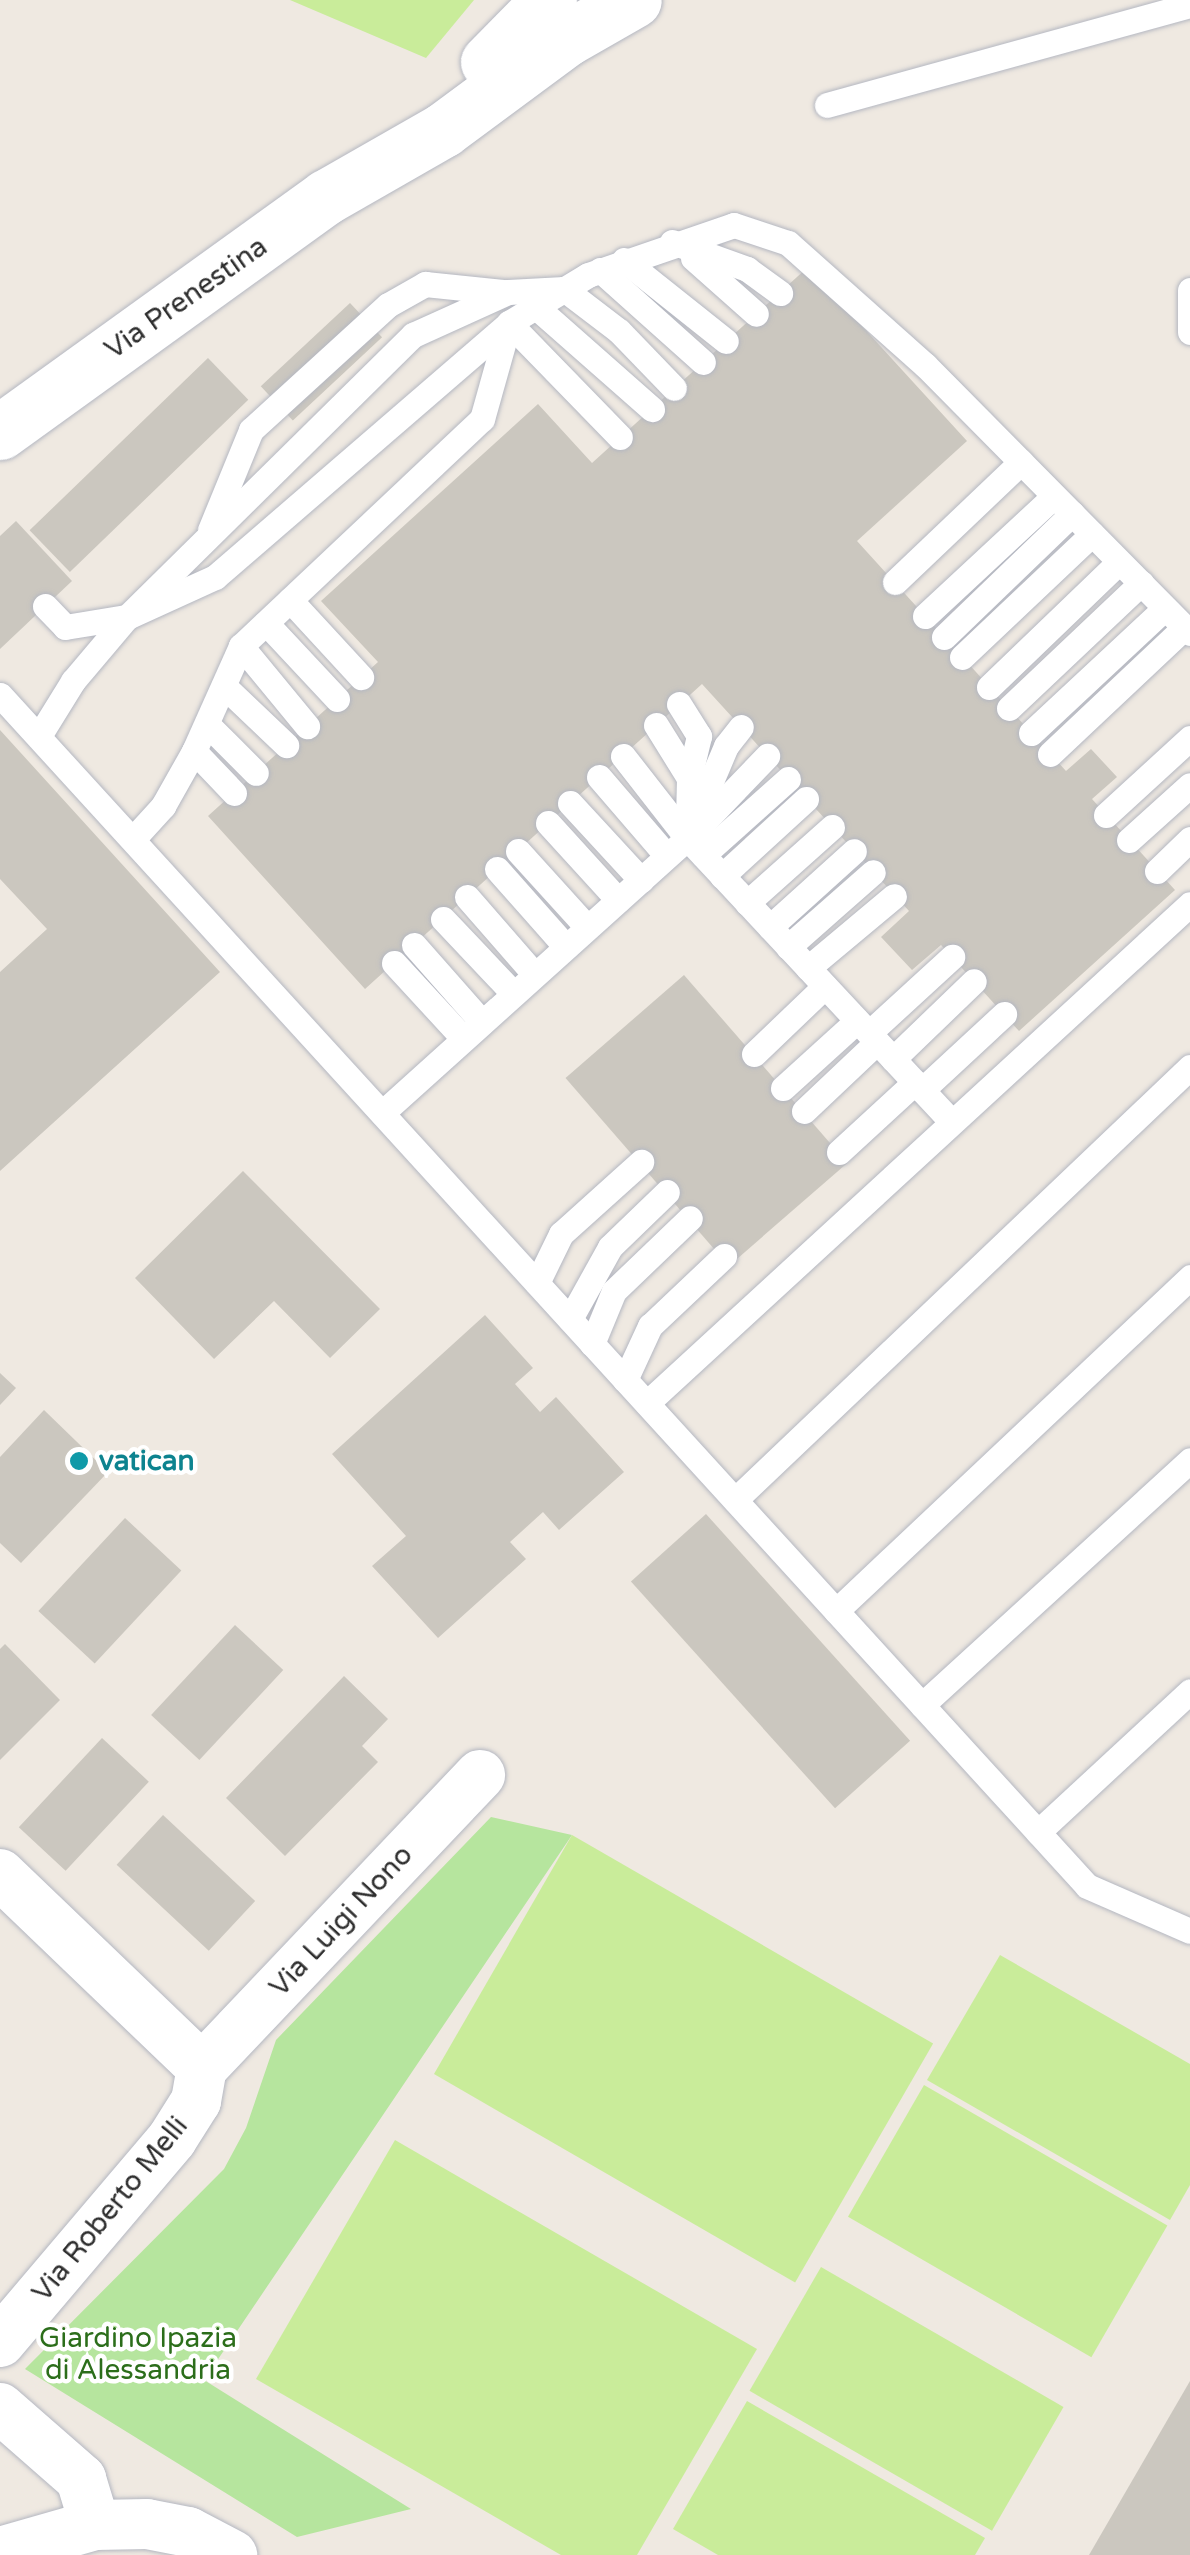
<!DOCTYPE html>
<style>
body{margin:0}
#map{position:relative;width:1190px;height:2555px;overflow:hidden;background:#efe9e1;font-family:"Varela Round",sans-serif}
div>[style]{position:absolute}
.green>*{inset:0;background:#b6e59e}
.pitch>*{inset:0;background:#c9ec9a;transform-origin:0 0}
.building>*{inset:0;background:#cbc7bf;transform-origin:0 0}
.roads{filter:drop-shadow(0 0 2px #b4b7c1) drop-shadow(0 0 2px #b4b7c1)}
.lane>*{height:25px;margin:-12.5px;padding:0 12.5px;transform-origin:12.5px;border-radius:12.5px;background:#fff}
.street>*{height:50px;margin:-25px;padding:0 25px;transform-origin:25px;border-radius:25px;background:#fff}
.secondary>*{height:55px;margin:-27.5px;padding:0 27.5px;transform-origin:27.5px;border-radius:27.5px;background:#fff}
.dots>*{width:28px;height:28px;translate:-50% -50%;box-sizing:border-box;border:5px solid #fff;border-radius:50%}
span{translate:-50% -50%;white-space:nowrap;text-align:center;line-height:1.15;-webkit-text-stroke:9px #fff;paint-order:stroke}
.street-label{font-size:28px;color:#2e2e2e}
.culture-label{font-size:28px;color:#0d838f;font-weight:700}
.left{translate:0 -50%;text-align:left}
.park-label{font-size:28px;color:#2c6e1b}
</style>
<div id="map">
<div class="green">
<i style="clip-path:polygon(491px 1817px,572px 1835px,204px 2380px,411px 2509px,297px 2537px,25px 2369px,224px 2169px,246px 2128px,276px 2040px)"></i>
</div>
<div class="pitch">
<i style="clip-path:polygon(290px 0,474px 0,426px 58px)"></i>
<i style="left:572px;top:1835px;width:417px;height:276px;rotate:30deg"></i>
<i style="clip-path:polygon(1000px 1955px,1190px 2064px,1190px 2185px,1170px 2220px,927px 2080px)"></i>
<i style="left:924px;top:2085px;width:281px;height:152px;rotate:30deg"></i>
<i style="clip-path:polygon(395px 2140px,757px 2349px,637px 2555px,561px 2555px,256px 2379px)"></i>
<i style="left:821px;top:2267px;width:280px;height:143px;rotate:30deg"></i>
<i style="clip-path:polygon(747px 2401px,985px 2538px,975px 2555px,718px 2555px,673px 2529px)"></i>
</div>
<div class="building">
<i style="clip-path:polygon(808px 267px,967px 441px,857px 541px,1066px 771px,1091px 749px,1117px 777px,1092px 799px,1175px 890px,1019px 1031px,941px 945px,912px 970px,881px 937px,909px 911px,702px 684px,365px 989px,208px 816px,378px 662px,321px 601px,538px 404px,592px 463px)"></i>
<i style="left:350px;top:303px;width:47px;height:122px;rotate:47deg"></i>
<i style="left:208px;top:358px;width:58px;height:248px;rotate:46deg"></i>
<i style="clip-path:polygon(16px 521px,72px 581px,0 649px,0 536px)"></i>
<i style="clip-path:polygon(0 730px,220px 972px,0 1171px,0 972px,47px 929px,0 879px)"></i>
<i style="left:684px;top:975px;width:249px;height:157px;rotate:49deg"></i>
<i style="clip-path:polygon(243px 1171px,380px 1309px,330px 1358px,274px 1301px,214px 1359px,135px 1278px)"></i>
<i style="clip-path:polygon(485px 1315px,533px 1368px,515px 1384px,540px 1412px,556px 1397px,624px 1472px,559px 1530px,543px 1512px,510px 1542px,526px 1559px,438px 1638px,372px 1566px,406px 1536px,332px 1454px)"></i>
<i style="clip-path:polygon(0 1373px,16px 1388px,0 1405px)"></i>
<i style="clip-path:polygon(44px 1410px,108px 1472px,21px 1563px,0 1543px,0 1457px)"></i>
<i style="left:706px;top:1514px;width:305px;height:101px;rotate:48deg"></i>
<i style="left:125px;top:1518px;width:77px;height:127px;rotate:43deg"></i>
<i style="left:235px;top:1625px;width:66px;height:123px;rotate:43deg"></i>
<i style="clip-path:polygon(5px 1644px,60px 1700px,0 1760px,0 1649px)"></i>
<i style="clip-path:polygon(344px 1676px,388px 1719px,362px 1746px,378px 1762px,285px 1856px,226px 1798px)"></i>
<i style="left:102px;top:1738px;width:64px;height:122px;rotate:43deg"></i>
<i style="left:163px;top:1815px;width:126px;height:68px;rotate:43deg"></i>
<i style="clip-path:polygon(1190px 2381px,1190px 2555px,1089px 2555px)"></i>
</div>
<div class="roads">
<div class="lane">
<i style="left:827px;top:105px;width:377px;rotate:-15.4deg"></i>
<i style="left:672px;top:242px;width:80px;rotate:19.8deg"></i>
<i style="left:747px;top:269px;width:41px;rotate:36deg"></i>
<i style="left:693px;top:258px;width:84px;rotate:41.6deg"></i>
<i style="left:624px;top:260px;width:130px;rotate:38.5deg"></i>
<i style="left:600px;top:270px;width:138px;rotate:41.8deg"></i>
<i style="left:1190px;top:290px;width:42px;rotate:90deg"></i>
<i style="left:535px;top:306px;width:156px;rotate:41.4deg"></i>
<i style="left:509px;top:323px;width:159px;rotate:45.8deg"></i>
<i style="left:210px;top:530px;width:108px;rotate:-67.7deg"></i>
<i style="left:251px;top:430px;width:185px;rotate:-42.4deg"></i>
<i style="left:388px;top:305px;width:43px;rotate:-29.6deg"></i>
<i style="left:425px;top:284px;width:78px;rotate:5.9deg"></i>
<i style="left:895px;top:582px;width:174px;rotate:-43.6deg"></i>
<i style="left:290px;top:600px;width:105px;rotate:47.3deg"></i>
<i style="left:45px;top:606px;width:29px;rotate:46deg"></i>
<i style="left:65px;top:627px;width:63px;rotate:-9.2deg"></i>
<i style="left:127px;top:617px;width:97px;rotate:-24.4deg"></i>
<i style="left:215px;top:577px;width:389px;rotate:-40.8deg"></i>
<i style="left:509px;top:323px;width:92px;rotate:-31.3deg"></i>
<i style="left:588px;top:275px;width:154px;rotate:-18.9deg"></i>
<i style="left:734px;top:225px;width:57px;rotate:18.4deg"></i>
<i style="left:788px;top:243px;width:183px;rotate:41.7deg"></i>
<i style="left:925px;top:365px;width:377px;rotate:45.3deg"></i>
<i style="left:925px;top:616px;width:176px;rotate:-42.9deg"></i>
<i style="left:266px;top:623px;width:104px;rotate:46.9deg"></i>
<i style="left:944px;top:637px;width:178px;rotate:-43.9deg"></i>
<i style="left:241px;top:646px;width:104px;rotate:50.5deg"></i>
<i style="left:962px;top:657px;width:179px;rotate:-43.4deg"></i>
<i style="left:224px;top:686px;width:86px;rotate:43.6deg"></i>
<i style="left:989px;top:687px;width:180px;rotate:-43.9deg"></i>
<i style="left:0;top:695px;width:1612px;rotate:47.61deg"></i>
<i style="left:1087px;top:1886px;width:112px;rotate:23.6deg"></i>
<i style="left:679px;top:704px;width:38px;rotate:58deg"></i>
<i style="left:699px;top:736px;width:43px;rotate:103.4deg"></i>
<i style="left:1009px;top:708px;width:182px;rotate:-43.4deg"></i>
<i style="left:207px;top:724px;width:69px;rotate:45deg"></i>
<i style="left:656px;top:725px;width:62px;rotate:58.1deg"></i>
<i style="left:689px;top:778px;width:45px;rotate:91.3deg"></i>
<i style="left:1031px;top:733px;width:183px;rotate:-43deg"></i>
<i style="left:39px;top:736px;width:65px;rotate:-58.3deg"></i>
<i style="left:73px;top:681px;width:84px;rotate:-49.8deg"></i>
<i style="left:127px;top:617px;width:402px;rotate:-44.6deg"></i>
<i style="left:413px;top:335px;width:104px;rotate:-24.4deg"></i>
<i style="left:508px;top:292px;width:56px;rotate:-3.1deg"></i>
<i style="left:564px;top:289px;width:69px;rotate:37.4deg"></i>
<i style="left:619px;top:331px;width:79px;rotate:46deg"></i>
<i style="left:194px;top:751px;width:58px;rotate:46.4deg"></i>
<i style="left:1050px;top:754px;width:185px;rotate:-43.3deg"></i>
<i style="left:623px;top:756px;width:104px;rotate:52deg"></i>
<i style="left:599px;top:777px;width:104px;rotate:49.3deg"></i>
<i style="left:570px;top:803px;width:105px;rotate:47.3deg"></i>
<i style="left:1106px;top:815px;width:114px;rotate:-42.5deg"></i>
<i style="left:548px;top:823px;width:104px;rotate:47.7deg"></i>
<i style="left:698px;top:828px;width:100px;rotate:-46.2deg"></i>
<i style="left:687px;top:838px;width:100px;rotate:-67deg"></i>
<i style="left:726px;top:746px;width:24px;rotate:-52deg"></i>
<i style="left:133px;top:839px;width:45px;rotate:-47.7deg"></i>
<i style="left:163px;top:806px;width:63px;rotate:-60.6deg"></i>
<i style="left:194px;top:751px;width:115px;rotate:-65.9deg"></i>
<i style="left:241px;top:646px;width:331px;rotate:-43.3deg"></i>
<i style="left:482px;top:419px;width:100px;rotate:-74.3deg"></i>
<i style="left:1129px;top:840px;width:82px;rotate:-42deg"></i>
<i style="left:518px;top:851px;width:103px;rotate:47.8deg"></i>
<i style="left:703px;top:855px;width:114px;rotate:-41.8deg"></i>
<i style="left:497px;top:869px;width:104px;rotate:48.5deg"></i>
<i style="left:1157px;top:871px;width:46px;rotate:-44.1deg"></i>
<i style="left:722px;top:876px;width:114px;rotate:-42.5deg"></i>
<i style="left:467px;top:897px;width:103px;rotate:48.9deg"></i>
<i style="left:747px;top:903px;width:114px;rotate:-41.8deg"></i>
<i style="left:443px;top:919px;width:103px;rotate:46.6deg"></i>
<i style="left:770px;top:927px;width:113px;rotate:-42.1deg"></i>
<i style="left:414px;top:945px;width:103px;rotate:48.6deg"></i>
<i style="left:788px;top:947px;width:113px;rotate:-41.4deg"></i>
<i style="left:394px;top:963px;width:103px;rotate:47.4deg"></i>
<i style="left:808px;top:968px;width:112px;rotate:-39.9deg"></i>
<i style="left:869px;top:1033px;width:113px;rotate:-42.5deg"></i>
<i style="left:754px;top:1054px;width:98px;rotate:-43.8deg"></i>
<i style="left:893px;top:1059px;width:112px;rotate:-43.9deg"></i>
<i style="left:783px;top:1088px;width:100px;rotate:-42.2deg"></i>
<i style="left:922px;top:1090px;width:112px;rotate:-42.8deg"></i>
<i style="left:804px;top:1111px;width:100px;rotate:-43.4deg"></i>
<i style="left:382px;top:1113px;width:411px;rotate:-42deg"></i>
<i style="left:687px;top:838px;width:388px;rotate:47deg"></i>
<i style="left:839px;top:1152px;width:103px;rotate:-42.6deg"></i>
<i style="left:537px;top:1283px;width:55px;rotate:-63.9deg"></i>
<i style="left:561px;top:1234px;width:108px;rotate:-42deg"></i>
<i style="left:570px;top:1319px;width:82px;rotate:-60.9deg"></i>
<i style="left:610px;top:1247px;width:79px;rotate:-44deg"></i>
<i style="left:592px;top:1344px;width:57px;rotate:-67.5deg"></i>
<i style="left:614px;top:1291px;width:105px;rotate:-43.8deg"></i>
<i style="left:625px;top:1380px;width:60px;rotate:-65.2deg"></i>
<i style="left:650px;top:1326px;width:102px;rotate:-43.4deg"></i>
<i style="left:647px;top:1403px;width:737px;rotate:-42.58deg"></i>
<i style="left:735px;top:1500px;width:628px;rotate:-43.58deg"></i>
<i style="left:836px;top:1611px;width:487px;rotate:-43.3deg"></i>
<i style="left:922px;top:1705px;width:363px;rotate:-42.4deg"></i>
<i style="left:1038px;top:1832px;width:207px;rotate:-42.8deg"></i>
</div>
<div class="street">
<i style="left:0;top:1874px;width:280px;rotate:43.8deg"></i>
<i style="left:202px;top:2068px;width:404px;rotate:-46.5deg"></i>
<i style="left:0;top:2342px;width:266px;rotate:-49.7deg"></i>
<i style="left:172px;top:2139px;width:45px;rotate:-57.7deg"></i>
<i style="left:196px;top:2101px;width:34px;rotate:-80deg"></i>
<i style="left:0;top:2408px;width:108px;rotate:41.2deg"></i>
<i style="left:81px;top:2479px;width:48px;rotate:73.1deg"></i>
<i style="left:0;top:2552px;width:99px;rotate:-15.9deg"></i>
<i style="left:95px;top:2525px;width:52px;rotate:-1.1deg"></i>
<i style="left:147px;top:2524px;width:42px;rotate:11deg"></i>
<i style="left:188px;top:2532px;width:50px;rotate:27.6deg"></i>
</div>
<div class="secondary">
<i style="left:488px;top:62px;width:87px;rotate:-45.5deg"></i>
<i style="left:0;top:432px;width:402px;rotate:-35.8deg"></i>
<i style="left:326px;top:197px;width:135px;rotate:-29.8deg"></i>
<i style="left:443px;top:130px;width:153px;rotate:-36.5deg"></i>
<i style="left:566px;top:39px;width:78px;rotate:-29.8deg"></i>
</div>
</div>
<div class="dots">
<i style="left:79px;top:1461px;background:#0f9aa8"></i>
</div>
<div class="street-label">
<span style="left:186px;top:298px;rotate:-35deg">Via Prenestina</span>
<span style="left:341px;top:1921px;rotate:-47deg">Via Luigi Nono</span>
<span style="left:110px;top:2209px;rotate:-51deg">Via Roberto Melli</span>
</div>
<div class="culture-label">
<span class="left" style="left:99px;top:1461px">vatican</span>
</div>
<div class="park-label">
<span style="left:138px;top:2354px">Giardino Ipazia<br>di Alessandria</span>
</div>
</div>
